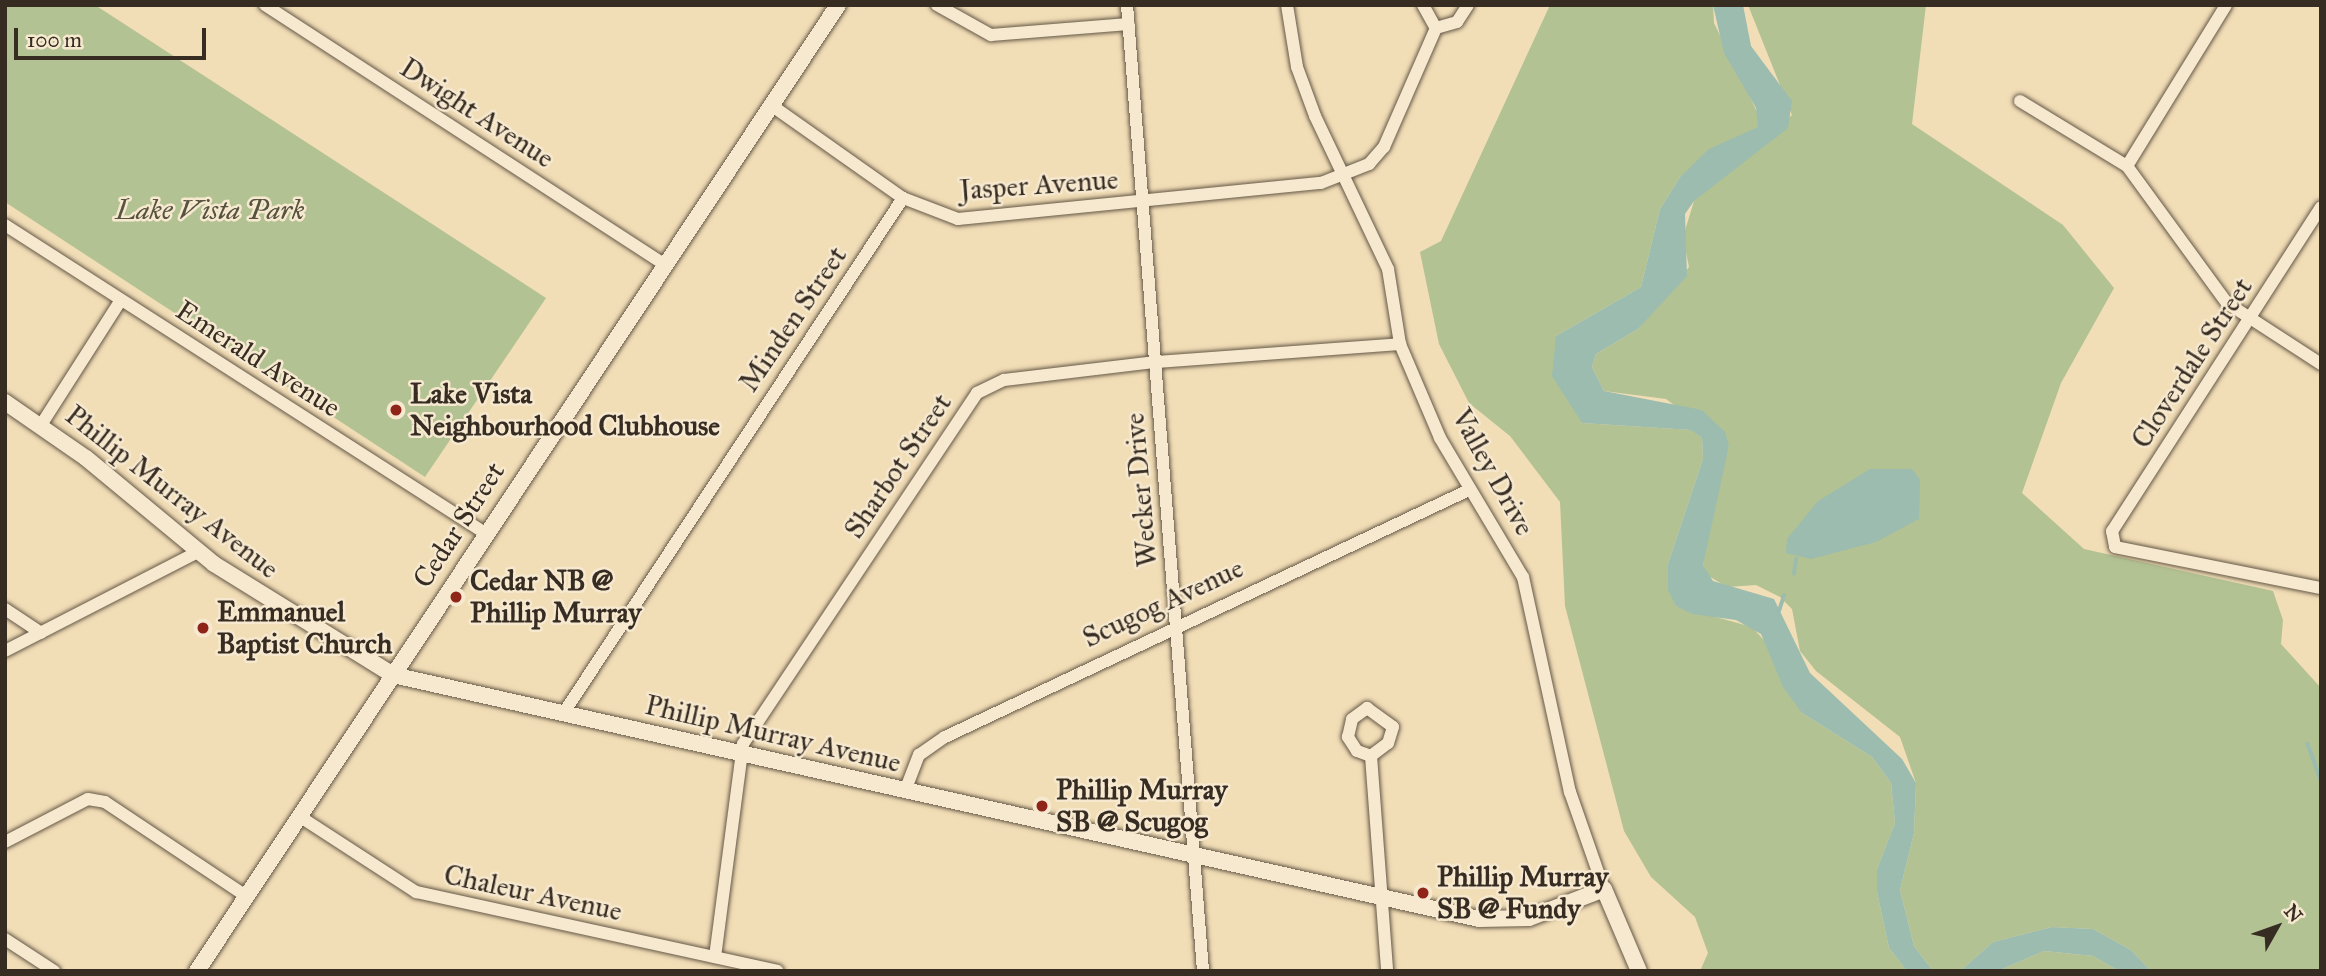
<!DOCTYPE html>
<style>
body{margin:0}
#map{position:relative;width:2326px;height:976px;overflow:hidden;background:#f1ddb6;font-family:"IM FELL Great Primer",serif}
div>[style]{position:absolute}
.green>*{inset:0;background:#b3c293}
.water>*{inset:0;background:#9bbcae}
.stream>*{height:3.5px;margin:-1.75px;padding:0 1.75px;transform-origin:1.75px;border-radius:1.75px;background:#9bbcae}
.roads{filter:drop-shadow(0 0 2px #655847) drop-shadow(0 0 2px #655847)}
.minor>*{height:12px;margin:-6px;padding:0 6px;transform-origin:6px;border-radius:6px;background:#f6e9d0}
.tertiary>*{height:16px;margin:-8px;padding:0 8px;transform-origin:8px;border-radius:8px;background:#f6e9d0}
.dots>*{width:19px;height:19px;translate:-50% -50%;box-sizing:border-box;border:4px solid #f6e9d0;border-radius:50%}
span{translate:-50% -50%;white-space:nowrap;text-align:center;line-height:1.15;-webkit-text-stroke:5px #f6e9d0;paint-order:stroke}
.street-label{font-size:28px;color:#362c22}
.park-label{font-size:28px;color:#55523e;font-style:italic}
.poi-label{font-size:28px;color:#362c22;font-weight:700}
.left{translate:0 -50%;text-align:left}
.frame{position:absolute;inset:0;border:7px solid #362c22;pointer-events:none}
.north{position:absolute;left:2242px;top:892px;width:70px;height:70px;-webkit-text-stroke:5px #f6e9d0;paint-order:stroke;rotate:50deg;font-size:19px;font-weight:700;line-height:28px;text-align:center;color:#362c22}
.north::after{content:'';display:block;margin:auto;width:24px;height:32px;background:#362c22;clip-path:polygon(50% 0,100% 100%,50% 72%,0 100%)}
.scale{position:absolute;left:14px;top:28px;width:192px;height:32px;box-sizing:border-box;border:4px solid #362c22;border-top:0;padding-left:9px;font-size:21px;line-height:24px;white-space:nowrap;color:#362c22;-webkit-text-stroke:5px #f6e9d0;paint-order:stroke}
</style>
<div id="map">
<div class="green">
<i style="clip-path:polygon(5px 5px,95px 5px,546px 298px,425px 477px,5px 202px)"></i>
<i style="clip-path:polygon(1550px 5px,1713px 5px,1714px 23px,1759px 116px,1758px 128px,1680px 177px,1660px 209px,1641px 287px,1556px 336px,1582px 423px,1692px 430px,1702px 438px,1703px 459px,1668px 564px,1676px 606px,1752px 627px,1770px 647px,1802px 713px,1872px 757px,1891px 783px,1895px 823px,1877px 869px,1877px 892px,1889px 948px,1907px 971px,1700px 971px,1708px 953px,1695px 917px,1651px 877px,1624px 831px,1565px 606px,1560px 502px,1510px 436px,1469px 403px,1439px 344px,1420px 252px,1441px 241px)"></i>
<i style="clip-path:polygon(1748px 5px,1926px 5px,1912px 124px,2063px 225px,2114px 288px,2061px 383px,2022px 493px,2084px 549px,2273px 591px,2283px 620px,2281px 644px,2321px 688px,2321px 971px,2151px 971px,2131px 950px,2093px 929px,2052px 927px,1993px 942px,1960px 971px,1933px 971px,1914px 946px,1900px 890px,1914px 833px,1916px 783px,1900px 737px,1816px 671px,1800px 651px,1792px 609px,1780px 597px,1756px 585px,1727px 587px,1707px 575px,1703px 565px,1711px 515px,1729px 446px,1666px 399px,1604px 391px,1592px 367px,1596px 354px,1638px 329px,1689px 267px,1683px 237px,1694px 201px,1792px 115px)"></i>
<i style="clip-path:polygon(2044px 951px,2093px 956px,2119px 971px,1998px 971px)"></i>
</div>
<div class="water">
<i style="clip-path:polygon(1713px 5px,1743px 5px,1751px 46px,1792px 101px,1788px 128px,1694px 201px,1685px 214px,1687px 276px,1638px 329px,1596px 354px,1592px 367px,1604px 391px,1702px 410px,1725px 432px,1729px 446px,1703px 565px,1713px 581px,1774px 599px,1810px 673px,1902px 759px,1916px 783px,1914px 833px,1900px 890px,1914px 946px,1933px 971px,1907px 971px,1889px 948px,1877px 892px,1877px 869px,1895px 823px,1891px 783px,1872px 757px,1802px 713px,1783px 687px,1761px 634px,1736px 620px,1692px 614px,1676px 606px,1668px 590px,1668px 564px,1703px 459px,1702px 438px,1691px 430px,1582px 423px,1552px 376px,1556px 336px,1641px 287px,1660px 209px,1680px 177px,1709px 149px,1758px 127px,1756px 108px,1724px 53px)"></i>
<i style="clip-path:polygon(1870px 469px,1912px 469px,1920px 480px,1919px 519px,1876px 542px,1811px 559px,1786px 553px,1787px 539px,1818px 501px)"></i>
<i style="clip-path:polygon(2052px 927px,2093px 929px,2131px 950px,2151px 971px,2119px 971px,2093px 956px,2044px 951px,1998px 971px,1960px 971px,1993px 942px)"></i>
</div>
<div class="stream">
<i style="left:1794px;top:574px;width:15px;rotate:-82deg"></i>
<i style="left:1779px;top:611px;width:16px;rotate:-72deg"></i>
<i style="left:2308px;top:744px;width:37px;rotate:70deg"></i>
</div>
<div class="roads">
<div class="minor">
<i style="left:265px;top:5px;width:474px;rotate:33deg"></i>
<i style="left:937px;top:5px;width:62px;rotate:29.1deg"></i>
<i style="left:991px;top:35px;width:138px;rotate:-4.6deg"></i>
<i style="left:1127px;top:5px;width:969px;rotate:85.5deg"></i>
<i style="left:1287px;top:5px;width:63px;rotate:80.8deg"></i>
<i style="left:1297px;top:67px;width:52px;rotate:69.8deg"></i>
<i style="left:1315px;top:116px;width:170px;rotate:64.5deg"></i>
<i style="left:1388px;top:269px;width:76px;rotate:80.9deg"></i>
<i style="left:1400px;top:344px;width:102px;rotate:66.9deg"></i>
<i style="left:1440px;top:438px;width:162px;rotate:59.2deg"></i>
<i style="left:1523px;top:577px;width:220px;rotate:77.7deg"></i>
<i style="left:1570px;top:792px;width:103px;rotate:70.7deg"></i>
<i style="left:1423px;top:5px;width:26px;rotate:61deg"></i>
<i style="left:1436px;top:28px;width:22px;rotate:-16deg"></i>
<i style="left:1457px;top:22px;width:20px;rotate:-57deg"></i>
<i style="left:2020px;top:101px;width:125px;rotate:31.3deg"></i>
<i style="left:2127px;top:166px;width:170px;rotate:53.9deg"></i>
<i style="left:2227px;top:303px;width:112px;rotate:33deg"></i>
<i style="left:771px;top:105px;width:161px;rotate:35.2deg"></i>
<i style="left:903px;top:198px;width:59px;rotate:20.9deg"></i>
<i style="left:958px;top:219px;width:365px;rotate:-5.7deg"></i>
<i style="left:1321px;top:183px;width:52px;rotate:-21.6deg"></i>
<i style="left:1369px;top:164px;width:23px;rotate:-49deg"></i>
<i style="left:1384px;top:147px;width:130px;rotate:-66.4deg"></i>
<i style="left:2127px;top:166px;width:189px;rotate:-58.4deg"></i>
<i style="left:2321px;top:207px;width:386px;rotate:122.8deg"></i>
<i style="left:2112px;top:531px;width:16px;rotate:79deg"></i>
<i style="left:2115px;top:547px;width:210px;rotate:11.3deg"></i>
<i style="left:5px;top:225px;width:570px;rotate:32.69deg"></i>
<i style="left:41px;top:425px;width:148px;rotate:-57.4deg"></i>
<i style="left:5px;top:609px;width:43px;rotate:33.7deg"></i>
<i style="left:5px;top:651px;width:217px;rotate:-27.2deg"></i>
<i style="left:563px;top:714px;width:618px;rotate:-56.62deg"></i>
<i style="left:1371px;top:756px;width:15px;rotate:-160deg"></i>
<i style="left:1357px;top:751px;width:17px;rotate:-123deg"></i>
<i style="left:1348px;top:737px;width:18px;rotate:-77deg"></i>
<i style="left:1352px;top:719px;width:19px;rotate:-36deg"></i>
<i style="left:1367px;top:708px;width:32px;rotate:36deg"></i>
<i style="left:1393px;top:727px;width:17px;rotate:107deg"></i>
<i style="left:1388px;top:743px;width:21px;rotate:143deg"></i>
<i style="left:1371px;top:756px;width:216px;rotate:85.7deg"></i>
<i style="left:905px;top:791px;width:39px;rotate:-69deg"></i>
<i style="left:919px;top:755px;width:32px;rotate:-35deg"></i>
<i style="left:945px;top:737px;width:579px;rotate:-25.24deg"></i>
<i style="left:299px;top:816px;width:140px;rotate:33deg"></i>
<i style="left:416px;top:892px;width:370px;rotate:12.3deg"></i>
<i style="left:5px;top:842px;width:93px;rotate:-27.4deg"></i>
<i style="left:88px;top:799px;width:17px;rotate:10deg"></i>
<i style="left:105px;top:802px;width:169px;rotate:33.7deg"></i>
<i style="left:5px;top:939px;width:59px;rotate:33.1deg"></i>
<i style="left:715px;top:957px;width:215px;rotate:-82.5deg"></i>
<i style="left:743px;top:744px;width:422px;rotate:-56.3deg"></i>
<i style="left:977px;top:393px;width:30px;rotate:-26deg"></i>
<i style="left:1004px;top:380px;width:153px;rotate:-6.8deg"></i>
<i style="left:1156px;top:362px;width:245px;rotate:-4.2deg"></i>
</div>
<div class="tertiary">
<i style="left:5px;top:402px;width:98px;rotate:34.7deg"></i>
<i style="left:86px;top:458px;width:166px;rotate:39.6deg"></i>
<i style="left:214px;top:564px;width:211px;rotate:31.8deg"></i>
<i style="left:393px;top:675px;width:1113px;rotate:12.66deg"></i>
<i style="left:1479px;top:919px;width:50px;rotate:-1.1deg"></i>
<i style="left:1529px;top:918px;width:80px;rotate:-21.1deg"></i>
<i style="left:1604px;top:889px;width:89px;rotate:66.9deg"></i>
<i style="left:197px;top:971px;width:1159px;rotate:-56.43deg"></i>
</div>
</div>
<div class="dots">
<i style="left:396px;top:410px;background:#8f2418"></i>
<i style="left:456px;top:597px;background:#8f2418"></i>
<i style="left:203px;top:628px;background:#8f2418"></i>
<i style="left:1042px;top:806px;background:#8f2418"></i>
<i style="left:1423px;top:893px;background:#8f2418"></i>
</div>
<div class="street-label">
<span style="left:477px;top:113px;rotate:33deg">Dwight Avenue</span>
<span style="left:1039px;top:185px;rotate:-4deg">Jasper Avenue</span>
<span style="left:793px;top:319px;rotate:-56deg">Minden Street</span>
<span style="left:258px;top:359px;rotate:33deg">Emerald Avenue</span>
<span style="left:2192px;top:363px;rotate:-57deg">Cloverdale Street</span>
<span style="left:898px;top:466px;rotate:-56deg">Sharbot Street</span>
<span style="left:1493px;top:472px;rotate:61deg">Valley Drive</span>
<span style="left:1141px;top:490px;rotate:-95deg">Wecker Drive</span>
<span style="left:172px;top:492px;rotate:38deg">Phillip Murray Avenue</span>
<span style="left:459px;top:525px;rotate:-57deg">Cedar Street</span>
<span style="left:1163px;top:603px;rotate:-25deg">Scugog Avenue</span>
<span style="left:773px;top:734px;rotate:13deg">Phillip Murray Avenue</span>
<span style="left:533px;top:893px;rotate:12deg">Chaleur Avenue</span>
</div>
<div class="park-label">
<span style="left:210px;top:210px">Lake Vista Park</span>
</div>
<div class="poi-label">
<span class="left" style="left:410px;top:410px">Lake Vista<br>Neighbourhood Clubhouse</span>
<span class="left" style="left:470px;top:597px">Cedar NB @<br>Phillip Murray</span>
<span class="left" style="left:217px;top:628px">Emmanuel<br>Baptist Church</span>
<span class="left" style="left:1056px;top:806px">Phillip Murray<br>SB @ Scugog</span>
<span class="left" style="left:1437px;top:893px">Phillip Murray<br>SB @ Fundy</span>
</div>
<div class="frame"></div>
<div class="north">N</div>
<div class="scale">100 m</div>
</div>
